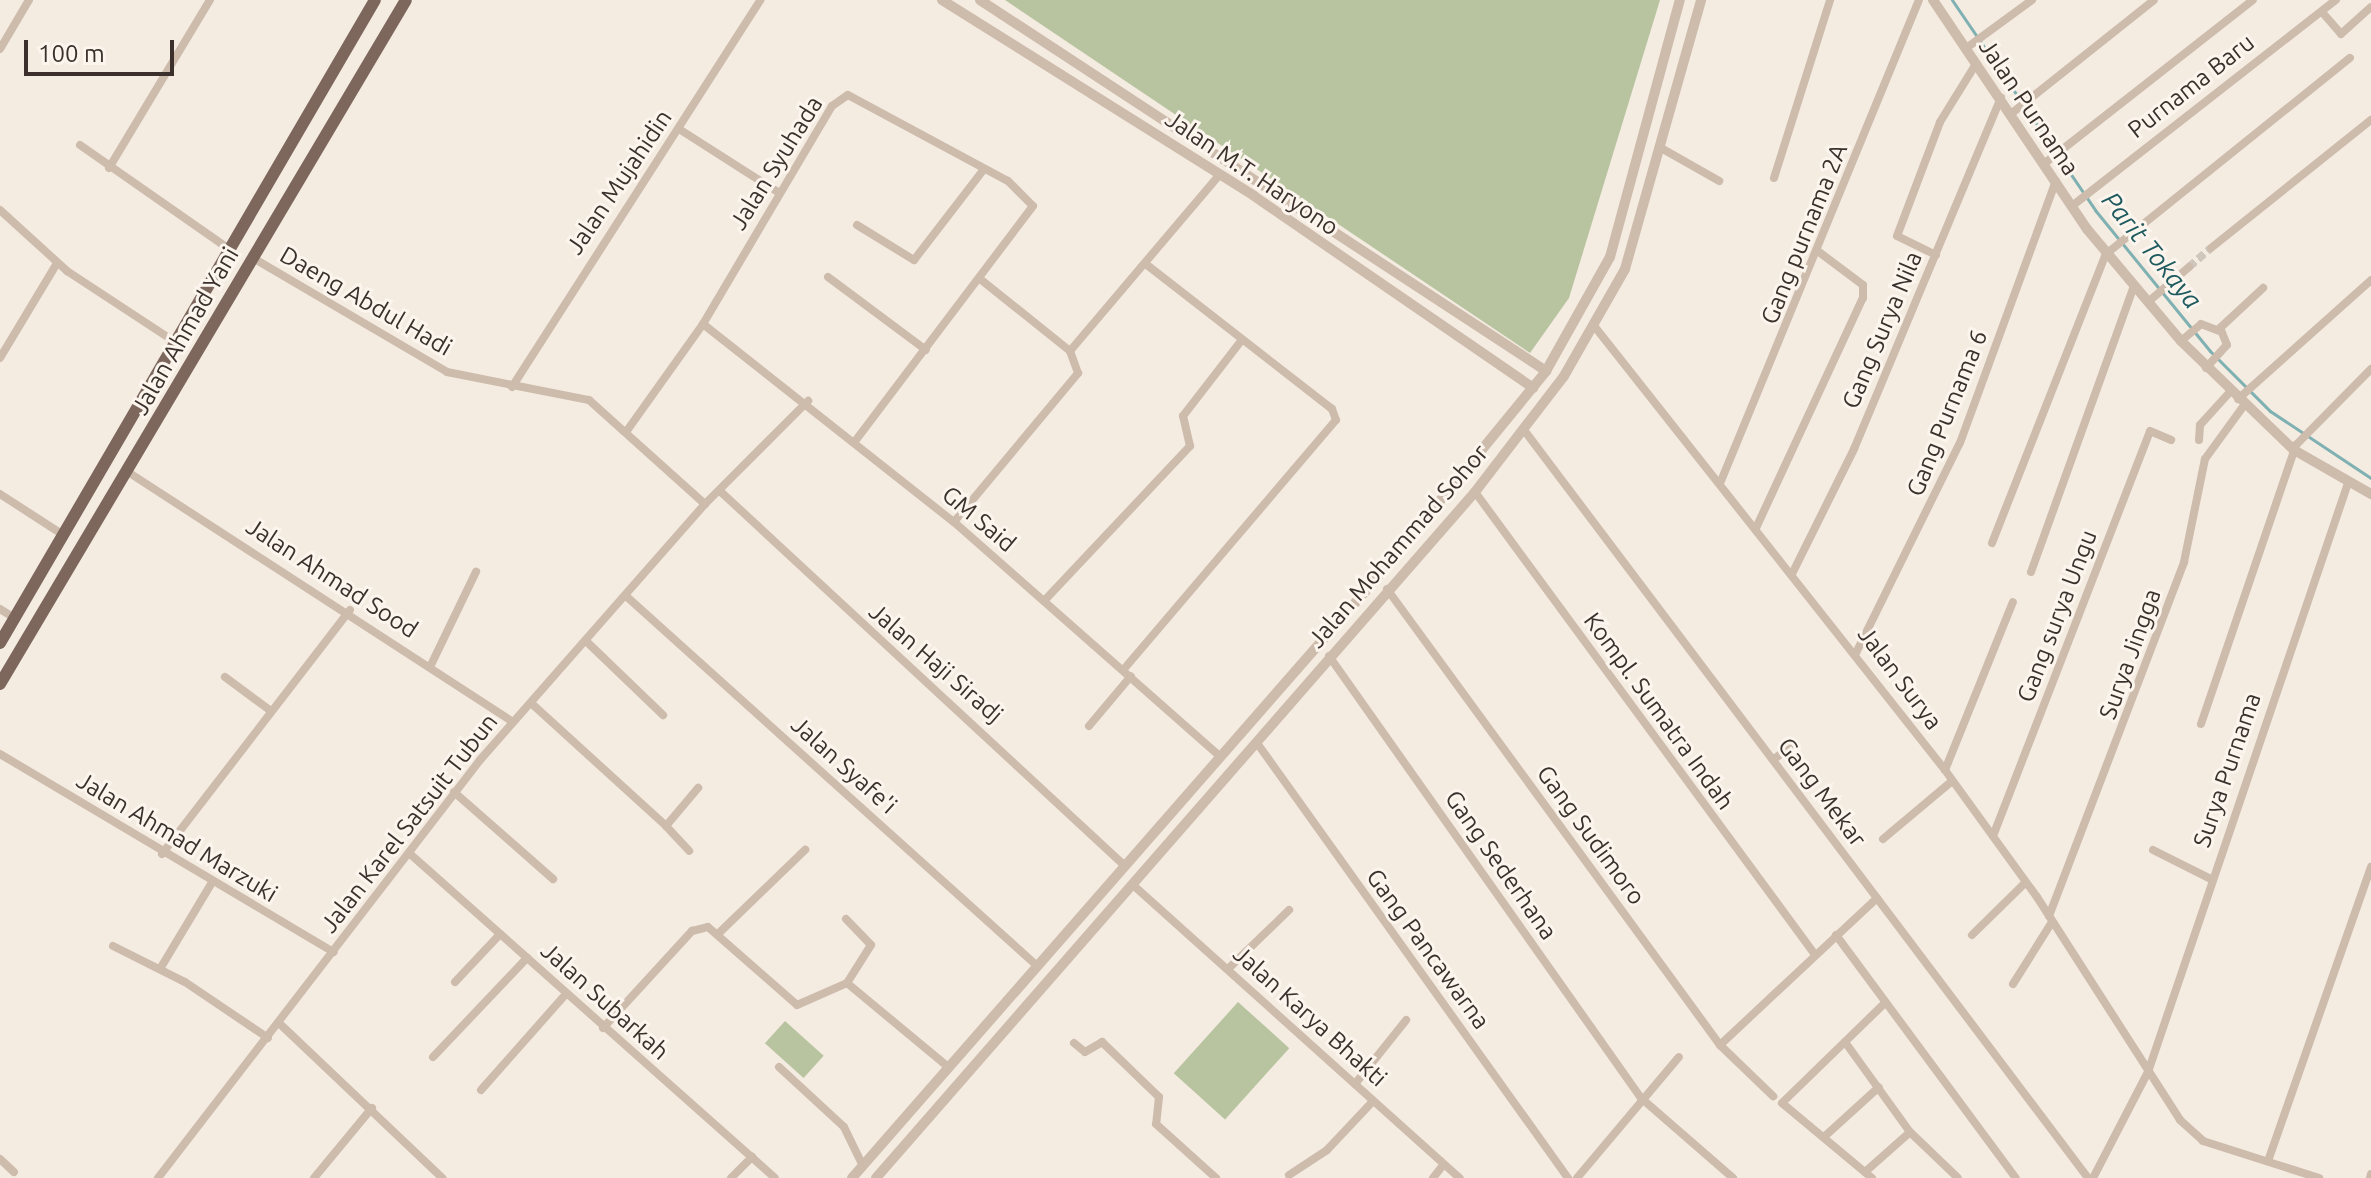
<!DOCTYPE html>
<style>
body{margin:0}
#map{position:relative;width:2371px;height:1178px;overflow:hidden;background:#f4ebe1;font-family:Ubuntu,sans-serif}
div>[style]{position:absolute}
.green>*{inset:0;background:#b8c4a0;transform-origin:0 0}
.stream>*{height:3px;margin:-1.5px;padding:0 1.5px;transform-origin:1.5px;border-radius:1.5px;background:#7fb0b2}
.minor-tunnel>*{height:8px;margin-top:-4px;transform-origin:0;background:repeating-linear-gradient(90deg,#cfc6bd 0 8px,transparent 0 12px)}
.minor>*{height:8px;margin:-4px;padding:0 4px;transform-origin:4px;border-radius:4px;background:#cdbbac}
.tertiary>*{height:10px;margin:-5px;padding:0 5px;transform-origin:5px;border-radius:5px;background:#cdbbac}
.primary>*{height:12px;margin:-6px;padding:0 6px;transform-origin:6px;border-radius:6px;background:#7d675c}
span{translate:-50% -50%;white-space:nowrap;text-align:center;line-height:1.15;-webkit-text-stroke:6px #fbf5ee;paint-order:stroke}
.street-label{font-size:24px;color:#3b302b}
.water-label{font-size:26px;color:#1f5a5e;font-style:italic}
.scale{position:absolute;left:24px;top:40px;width:150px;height:36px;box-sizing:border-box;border:4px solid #3b302b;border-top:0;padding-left:10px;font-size:24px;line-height:28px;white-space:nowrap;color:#3b302b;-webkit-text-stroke:6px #fbf5ee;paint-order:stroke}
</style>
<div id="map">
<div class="green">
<i style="clip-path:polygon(1005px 0,1660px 0,1569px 298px,1530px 353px)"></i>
<i style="left:1238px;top:1002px;width:69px;height:96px;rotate:42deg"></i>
<i style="left:785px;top:1021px;width:52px;height:30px;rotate:42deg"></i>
</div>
<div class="stream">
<i style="left:1952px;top:0;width:254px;rotate:55.7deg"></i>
<i style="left:2095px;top:210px;width:182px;rotate:50.8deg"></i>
<i style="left:2210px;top:351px;width:85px;rotate:45deg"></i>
<i style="left:2270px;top:411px;width:121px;rotate:33.6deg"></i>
</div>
<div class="minor-tunnel">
<i style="left:2189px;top:267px;width:29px;rotate:-41deg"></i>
</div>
<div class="minor">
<i style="left:2322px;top:12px;width:29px;rotate:49deg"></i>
<i style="left:2341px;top:34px;width:40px;rotate:-42deg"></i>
<i style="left:0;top:49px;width:57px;rotate:-59.4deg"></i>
<i style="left:1965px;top:49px;width:83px;rotate:-36.2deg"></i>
<i style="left:2012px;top:113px;width:181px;rotate:-38.5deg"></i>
<i style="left:679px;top:129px;width:117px;rotate:32.5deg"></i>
<i style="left:80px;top:145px;width:185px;rotate:34.9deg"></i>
<i style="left:1661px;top:148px;width:67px;rotate:29.6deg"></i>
<i style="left:2045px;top:163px;width:264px;rotate:-38.1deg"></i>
<i style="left:109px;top:168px;width:196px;rotate:-59deg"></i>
<i style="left:1774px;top:178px;width:187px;rotate:-72.5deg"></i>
<i style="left:2072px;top:206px;width:335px;rotate:-38deg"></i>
<i style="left:0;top:210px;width:91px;rotate:42.3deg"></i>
<i style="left:67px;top:271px;width:133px;rotate:33.3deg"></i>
<i style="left:857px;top:225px;width:67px;rotate:31.6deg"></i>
<i style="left:914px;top:260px;width:115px;rotate:-52.4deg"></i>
<i style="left:2211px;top:248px;width:205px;rotate:-38.7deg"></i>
<i style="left:1936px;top:255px;width:43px;rotate:-154deg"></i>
<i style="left:1897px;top:236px;width:122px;rotate:-69.3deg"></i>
<i style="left:1940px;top:122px;width:68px;rotate:-58.2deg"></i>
<i style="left:253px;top:258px;width:225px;rotate:30.4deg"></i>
<i style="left:447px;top:372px;width:145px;rotate:11.2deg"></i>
<i style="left:589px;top:400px;width:156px;rotate:41.9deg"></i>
<i style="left:828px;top:277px;width:122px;rotate:36.7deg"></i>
<i style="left:2148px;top:302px;width:54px;rotate:-40.5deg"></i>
<i style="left:703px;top:324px;width:320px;rotate:38.3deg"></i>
<i style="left:954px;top:522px;width:354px;rotate:41.4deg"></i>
<i style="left:1595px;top:327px;width:565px;rotate:51.69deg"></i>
<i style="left:1945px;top:770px;width:157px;rotate:54.1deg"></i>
<i style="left:2037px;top:897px;width:265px;rotate:57.3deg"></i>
<i style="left:2180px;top:1120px;width:31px;rotate:42deg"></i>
<i style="left:2203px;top:1141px;width:122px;rotate:17.7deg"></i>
<i style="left:2181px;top:341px;width:26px;rotate:-40deg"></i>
<i style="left:2201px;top:324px;width:19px;rotate:21deg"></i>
<i style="left:1070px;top:351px;width:231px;rotate:-49.7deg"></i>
<i style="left:0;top:358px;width:111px;rotate:-59deg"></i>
<i style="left:2206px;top:368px;width:31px;rotate:-48deg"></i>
<i style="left:2227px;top:345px;width:18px;rotate:-112deg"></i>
<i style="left:2220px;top:328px;width:59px;rotate:-42.9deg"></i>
<i style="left:512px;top:387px;width:460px;rotate:-57.3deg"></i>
<i style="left:2238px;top:399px;width:178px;rotate:-41.8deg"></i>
<i style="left:1524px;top:430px;width:937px;rotate:52.98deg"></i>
<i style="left:626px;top:432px;width:133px;rotate:-54.5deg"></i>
<i style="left:703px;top:324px;width:253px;rotate:-59.4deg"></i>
<i style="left:832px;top:106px;width:19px;rotate:-35deg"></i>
<i style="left:848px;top:95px;width:182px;rotate:28.3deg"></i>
<i style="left:1008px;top:181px;width:35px;rotate:45deg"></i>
<i style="left:1033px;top:206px;width:293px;rotate:127.1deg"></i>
<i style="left:2199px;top:440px;width:15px;rotate:-86deg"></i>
<i style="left:2200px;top:425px;width:43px;rotate:-47.8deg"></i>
<i style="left:128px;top:472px;width:459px;rotate:33deg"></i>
<i style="left:1721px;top:481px;width:520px;rotate:-67.63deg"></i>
<i style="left:721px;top:492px;width:549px;rotate:42.79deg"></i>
<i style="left:1475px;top:492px;width:571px;rotate:53.69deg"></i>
<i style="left:0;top:494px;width:77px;rotate:32.9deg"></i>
<i style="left:954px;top:522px;width:194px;rotate:-50.2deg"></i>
<i style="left:1078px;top:373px;width:23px;rotate:-110deg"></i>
<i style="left:1070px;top:351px;width:115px;rotate:-141.3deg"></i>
<i style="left:1756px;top:528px;width:254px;rotate:-65.1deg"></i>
<i style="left:1863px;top:298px;width:13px;rotate:-90deg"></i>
<i style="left:1863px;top:285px;width:55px;rotate:-143.1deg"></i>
<i style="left:1992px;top:543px;width:311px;rotate:-68.5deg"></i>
<i style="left:2106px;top:254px;width:313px;rotate:-38.8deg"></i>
<i style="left:2031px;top:572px;width:304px;rotate:-70.2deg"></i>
<i style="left:1792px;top:574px;width:140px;rotate:-63.6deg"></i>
<i style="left:1854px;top:449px;width:381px;rotate:-67.3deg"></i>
<i style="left:1387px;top:589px;width:565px;rotate:53.86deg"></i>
<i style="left:1720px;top:1045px;width:74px;rotate:43.9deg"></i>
<i style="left:626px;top:596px;width:550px;rotate:41.98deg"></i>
<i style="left:1044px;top:601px;width:213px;rotate:-46.7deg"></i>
<i style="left:1190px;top:446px;width:31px;rotate:-103deg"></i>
<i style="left:1183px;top:416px;width:95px;rotate:-52.3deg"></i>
<i style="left:0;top:609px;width:19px;rotate:32deg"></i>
<i style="left:586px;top:641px;width:107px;rotate:43.9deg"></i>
<i style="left:1856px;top:653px;width:234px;rotate:-63.7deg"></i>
<i style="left:1960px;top:443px;width:279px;rotate:-69.9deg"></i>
<i style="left:1329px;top:656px;width:541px;rotate:54.78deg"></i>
<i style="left:1641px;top:1098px;width:122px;rotate:41deg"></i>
<i style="left:430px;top:667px;width:106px;rotate:-64.2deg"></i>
<i style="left:1124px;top:669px;width:327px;rotate:-49.6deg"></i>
<i style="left:1336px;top:420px;width:12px;rotate:-110deg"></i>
<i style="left:1332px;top:409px;width:234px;rotate:-142.1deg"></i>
<i style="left:225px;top:677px;width:57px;rotate:36.5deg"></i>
<i style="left:531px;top:703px;width:183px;rotate:42.3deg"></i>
<i style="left:666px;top:826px;width:50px;rotate:-49.9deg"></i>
<i style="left:2201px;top:724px;width:295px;rotate:-71.2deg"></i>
<i style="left:2296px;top:445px;width:107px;rotate:-45.4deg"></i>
<i style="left:1089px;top:726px;width:65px;rotate:-50deg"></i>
<i style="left:1257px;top:743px;width:535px;rotate:54.44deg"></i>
<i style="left:0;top:754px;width:388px;rotate:30.7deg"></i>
<i style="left:1773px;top:760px;width:24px;rotate:-38deg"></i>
<i style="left:1945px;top:770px;width:181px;rotate:-68deg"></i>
<i style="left:454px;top:792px;width:132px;rotate:41.3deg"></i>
<i style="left:666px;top:826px;width:34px;rotate:47deg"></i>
<i style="left:1993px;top:836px;width:434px;rotate:-68.8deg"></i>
<i style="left:2150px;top:431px;width:23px;rotate:23deg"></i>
<i style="left:1883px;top:839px;width:90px;rotate:-40deg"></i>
<i style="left:2153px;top:850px;width:65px;rotate:26.6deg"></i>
<i style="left:409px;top:853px;width:489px;rotate:41.6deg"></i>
<i style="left:162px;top:854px;width:308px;rotate:-52.4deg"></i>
<i style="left:1133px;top:885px;width:439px;rotate:41.9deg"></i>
<i style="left:2049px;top:916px;width:379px;rotate:-69.1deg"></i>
<i style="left:2184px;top:562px;width:105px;rotate:-78.5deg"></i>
<i style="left:2205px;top:459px;width:63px;rotate:-54deg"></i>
<i style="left:846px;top:919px;width:36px;rotate:46deg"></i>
<i style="left:871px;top:945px;width:45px;rotate:122.3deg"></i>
<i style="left:719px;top:933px;width:120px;rotate:-44deg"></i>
<i style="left:1836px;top:935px;width:302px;rotate:53.5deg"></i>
<i style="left:1972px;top:935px;width:74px;rotate:-44.5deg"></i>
<i style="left:113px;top:946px;width:80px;rotate:26.6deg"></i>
<i style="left:185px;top:982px;width:100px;rotate:34deg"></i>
<i style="left:160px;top:969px;width:99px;rotate:-59deg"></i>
<i style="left:1228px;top:969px;width:85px;rotate:-44deg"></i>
<i style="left:455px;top:982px;width:66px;rotate:-46.8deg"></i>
<i style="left:2013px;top:984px;width:73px;rotate:-57.8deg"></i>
<i style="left:280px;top:1024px;width:224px;rotate:43.5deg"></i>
<i style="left:603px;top:1028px;width:132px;rotate:-47.5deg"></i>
<i style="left:692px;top:931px;width:16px;rotate:-14deg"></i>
<i style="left:708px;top:927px;width:118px;rotate:41.2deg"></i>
<i style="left:797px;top:1005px;width:55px;rotate:-23.7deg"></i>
<i style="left:847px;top:983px;width:131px;rotate:39.7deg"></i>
<i style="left:1845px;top:1042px;width:111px;rotate:54.2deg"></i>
<i style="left:1910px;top:1132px;width:66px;rotate:43.8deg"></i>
<i style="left:1074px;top:1043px;width:14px;rotate:39deg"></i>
<i style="left:1085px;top:1052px;width:20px;rotate:-30deg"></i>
<i style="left:1102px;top:1042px;width:79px;rotate:44deg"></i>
<i style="left:1159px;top:1097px;width:27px;rotate:96deg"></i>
<i style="left:1156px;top:1124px;width:81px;rotate:42deg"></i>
<i style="left:1720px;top:1045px;width:215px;rotate:-43.1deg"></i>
<i style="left:433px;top:1057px;width:137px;rotate:-46.5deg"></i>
<i style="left:779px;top:1067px;width:88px;rotate:42.7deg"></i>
<i style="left:844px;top:1127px;width:43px;rotate:64deg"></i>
<i style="left:1355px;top:1084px;width:82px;rotate:-51.4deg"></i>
<i style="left:481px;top:1090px;width:128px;rotate:-48.5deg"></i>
<i style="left:1824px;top:1137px;width:74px;rotate:-42.3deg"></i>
<i style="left:0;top:1159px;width:19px;rotate:43deg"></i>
<i style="left:2268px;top:1161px;width:312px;rotate:-70.7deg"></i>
<i style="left:1865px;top:1172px;width:60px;rotate:-41.6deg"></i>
<i style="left:1289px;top:1175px;width:45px;rotate:-33.3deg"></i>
<i style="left:1327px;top:1150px;width:67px;rotate:-46.8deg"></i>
<i style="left:158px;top:1178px;width:528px;rotate:-52.39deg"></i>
<i style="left:480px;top:760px;width:341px;rotate:-48.7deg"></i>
<i style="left:705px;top:504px;width:146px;rotate:-45deg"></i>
<i style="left:314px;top:1178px;width:91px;rotate:-50.4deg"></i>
<i style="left:731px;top:1178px;width:30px;rotate:-45deg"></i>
<i style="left:1433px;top:1178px;width:16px;rotate:-52deg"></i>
<i style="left:1577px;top:1178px;width:158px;rotate:-49.9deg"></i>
<i style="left:1872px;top:1178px;width:117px;rotate:-140.2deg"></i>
<i style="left:1782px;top:1103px;width:144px;rotate:-44.2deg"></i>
<i style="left:2093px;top:1178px;width:119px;rotate:-62.6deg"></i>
<i style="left:2148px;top:1072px;width:622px;rotate:-71.24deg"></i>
<i style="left:2370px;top:1178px;width:4px;rotate:-76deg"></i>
</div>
<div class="tertiary">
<i style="left:942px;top:0;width:368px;rotate:32.1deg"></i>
<i style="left:1254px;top:196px;width:339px;rotate:34.5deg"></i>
<i style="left:980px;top:0;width:677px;rotate:33.24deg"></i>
<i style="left:1933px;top:0;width:276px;rotate:56.1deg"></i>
<i style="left:2087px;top:229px;width:146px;rotate:50deg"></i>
<i style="left:2181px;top:341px;width:157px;rotate:44deg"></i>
<i style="left:2294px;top:450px;width:89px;rotate:29.7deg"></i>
<i style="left:852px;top:1178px;width:796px;rotate:-48.82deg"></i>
<i style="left:1376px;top:579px;width:269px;rotate:-50.7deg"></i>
<i style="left:1546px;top:371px;width:131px;rotate:-60.7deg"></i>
<i style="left:1610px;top:257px;width:266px;rotate:-74.8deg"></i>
<i style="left:876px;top:1178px;width:911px;rotate:-48.87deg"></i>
<i style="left:1475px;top:492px;width:146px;rotate:-52.5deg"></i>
<i style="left:1564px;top:376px;width:123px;rotate:-60.3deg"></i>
<i style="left:1625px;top:269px;width:280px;rotate:-74.2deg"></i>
</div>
<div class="primary">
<i style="left:0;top:643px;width:744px;rotate:-59.75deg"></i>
<i style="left:0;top:684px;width:795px;rotate:-59.31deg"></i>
</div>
<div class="street-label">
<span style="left:2191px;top:86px;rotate:-38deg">Purnama Baru</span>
<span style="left:2029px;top:107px;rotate:56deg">Jalan Purnama</span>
<span style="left:776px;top:163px;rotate:-58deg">Jalan Syuhada</span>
<span style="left:1252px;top:173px;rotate:34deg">Jalan M.T. Haryono</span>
<span style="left:619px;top:182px;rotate:-56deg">Jalan Mujahidin</span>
<span style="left:1804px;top:234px;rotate:-68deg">Gang purnama 2A</span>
<span style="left:366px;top:301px;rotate:30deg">Daeng Abdul Hadi</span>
<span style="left:1882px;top:330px;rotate:-67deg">Gang Surya Nila</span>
<span style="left:185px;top:331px;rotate:-60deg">Jalan Ahmad Yani</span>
<span style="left:1947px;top:413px;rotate:-68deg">Gang Purnama 6</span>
<span style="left:979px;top:519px;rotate:40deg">GM Said</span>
<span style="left:1398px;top:546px;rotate:-49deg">Jalan Mohammad Sohor</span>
<span style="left:332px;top:578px;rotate:33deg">Jalan Ahmad Sood</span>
<span style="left:2057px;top:616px;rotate:-69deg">Gang surya Ungu</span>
<span style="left:2130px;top:654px;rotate:-70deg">Surya Jingga</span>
<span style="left:936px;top:663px;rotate:41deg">Jalan Haji Siradj</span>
<span style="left:1900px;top:678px;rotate:53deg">Jalan Surya</span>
<span style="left:1659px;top:711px;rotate:54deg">Kompl. Sumatra Indah</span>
<span style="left:844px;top:765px;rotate:42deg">Jalan Syafe'i</span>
<span style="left:2227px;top:770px;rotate:-71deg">Surya Purnama</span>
<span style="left:1822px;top:792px;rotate:53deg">Gang Mekar</span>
<span style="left:409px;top:823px;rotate:-52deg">Jalan Karel Satsuit Tubun</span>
<span style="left:1591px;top:835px;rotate:54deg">Gang Sudimoro</span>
<span style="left:177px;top:837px;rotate:31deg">Jalan Ahmad Marzuki</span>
<span style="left:1501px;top:865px;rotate:55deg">Gang Sederhana</span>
<span style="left:1428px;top:949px;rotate:54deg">Gang Pancawarna</span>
<span style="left:605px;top:1001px;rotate:42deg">Jalan Subarkah</span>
<span style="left:1310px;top:1016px;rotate:42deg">Jalan Karya Bhakti</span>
</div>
<div class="water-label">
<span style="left:2152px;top:250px;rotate:51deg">Parit Tokaya</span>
</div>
<div class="scale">100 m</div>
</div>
